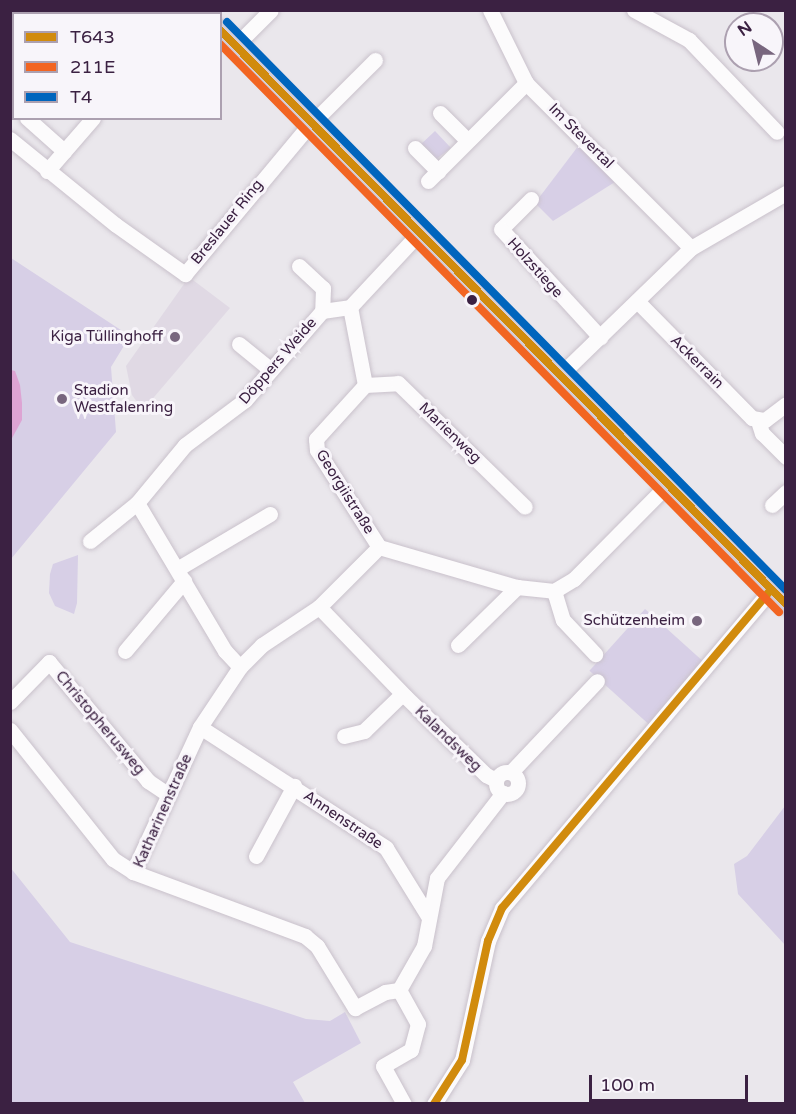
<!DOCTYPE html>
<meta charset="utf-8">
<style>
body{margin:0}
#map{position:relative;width:796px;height:1114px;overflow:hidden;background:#eae7ec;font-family:"Varela Round",sans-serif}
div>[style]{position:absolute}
.built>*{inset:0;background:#e0d9e4}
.green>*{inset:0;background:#d7cfe6;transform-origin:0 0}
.water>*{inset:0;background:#dda4d3}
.roads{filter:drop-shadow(0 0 2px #c9c1cb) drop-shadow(0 0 2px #c9c1cb)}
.minor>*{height:15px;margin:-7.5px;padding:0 7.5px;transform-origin:7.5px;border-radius:7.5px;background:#fcfbfc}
.minor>.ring{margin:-7.5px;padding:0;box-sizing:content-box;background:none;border:15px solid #fcfbfc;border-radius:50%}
.major>*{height:18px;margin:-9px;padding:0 9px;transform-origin:9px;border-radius:9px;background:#d5ced7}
.bus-1>*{height:8px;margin:-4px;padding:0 4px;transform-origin:4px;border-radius:4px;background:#d18b0d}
.bus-2>*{height:8px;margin:-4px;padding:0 4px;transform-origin:4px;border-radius:4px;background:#f26522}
.bus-3>*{height:8px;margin:-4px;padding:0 4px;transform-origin:4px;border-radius:4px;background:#0065bd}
.dots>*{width:16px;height:16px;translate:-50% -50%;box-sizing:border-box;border:3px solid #f8f5fa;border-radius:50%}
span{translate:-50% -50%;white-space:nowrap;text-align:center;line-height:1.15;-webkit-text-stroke:6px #f8f5fa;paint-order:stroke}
.street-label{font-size:15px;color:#3b2142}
.poi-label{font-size:15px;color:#3b2142}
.right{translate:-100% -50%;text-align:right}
.left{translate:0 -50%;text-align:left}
.frame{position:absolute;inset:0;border:12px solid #3b2142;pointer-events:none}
.legend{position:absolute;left:12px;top:12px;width:210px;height:108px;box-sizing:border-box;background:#f8f5fa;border:2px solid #aca0b0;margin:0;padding:8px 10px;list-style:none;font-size:18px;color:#3b2142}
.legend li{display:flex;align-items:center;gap:12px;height:30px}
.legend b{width:30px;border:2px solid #aca0b0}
.north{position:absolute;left:724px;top:12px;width:60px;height:60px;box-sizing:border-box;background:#f8f5fa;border:2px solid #aca0b0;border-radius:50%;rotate:325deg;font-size:16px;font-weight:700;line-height:24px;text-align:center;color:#3b2142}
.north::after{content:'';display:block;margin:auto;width:21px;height:27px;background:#78667e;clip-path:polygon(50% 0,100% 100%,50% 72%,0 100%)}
.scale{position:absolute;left:589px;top:1075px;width:159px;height:27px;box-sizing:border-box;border:3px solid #3b2142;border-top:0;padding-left:8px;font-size:18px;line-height:21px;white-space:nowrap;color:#3b2142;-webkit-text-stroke:4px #f8f5fa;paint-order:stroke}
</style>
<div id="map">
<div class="built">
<i style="clip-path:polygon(189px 277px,230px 308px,143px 410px,132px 395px,126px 366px)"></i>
</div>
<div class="green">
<i style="clip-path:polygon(435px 131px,451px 148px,435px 160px,418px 147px)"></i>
<i style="clip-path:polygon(579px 145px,615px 182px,553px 221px,535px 203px)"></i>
<i style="clip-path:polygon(11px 258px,130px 336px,111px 367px,116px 432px,11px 559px)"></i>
<i style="clip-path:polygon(78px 555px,77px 603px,74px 614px,55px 606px,49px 593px,50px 574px,53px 564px)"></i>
<i style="left:645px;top:609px;width:81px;height:83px;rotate:42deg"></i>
<i style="clip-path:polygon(785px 806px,785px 945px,738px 894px,734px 864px,747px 856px)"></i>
<i style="clip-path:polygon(10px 867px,70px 942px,306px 1019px,330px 1021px,345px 1012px,361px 1043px,293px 1082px,305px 1103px,11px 1103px)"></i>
</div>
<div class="water">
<i style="clip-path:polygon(11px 370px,15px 371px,20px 385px,22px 403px,22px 420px,11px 440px)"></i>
</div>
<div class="roads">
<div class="minor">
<i style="left:490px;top:10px;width:81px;rotate:63.7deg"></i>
<i style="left:526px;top:83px;width:233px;rotate:45deg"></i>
<i style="left:634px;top:10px;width:63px;rotate:28.6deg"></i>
<i style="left:689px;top:40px;width:127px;rotate:46.3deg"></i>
<i style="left:236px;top:45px;width:49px;rotate:-45deg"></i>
<i style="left:10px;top:105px;width:4px;rotate:27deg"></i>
<i style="left:440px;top:113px;width:38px;rotate:45deg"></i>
<i style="left:27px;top:118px;width:50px;rotate:41.7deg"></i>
<i style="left:10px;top:139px;width:136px;rotate:39.1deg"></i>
<i style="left:116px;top:225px;width:85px;rotate:35.4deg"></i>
<i style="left:185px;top:274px;width:187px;rotate:-50.2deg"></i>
<i style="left:305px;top:130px;width:99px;rotate:-45deg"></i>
<i style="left:415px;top:148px;width:33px;rotate:45deg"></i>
<i style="left:47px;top:171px;width:70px;rotate:-49deg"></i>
<i style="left:428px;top:181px;width:139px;rotate:-45deg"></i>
<i style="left:531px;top:199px;width:42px;rotate:135deg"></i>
<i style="left:501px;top:229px;width:147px;rotate:47.5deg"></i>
<i style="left:420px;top:232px;width:103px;rotate:133deg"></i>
<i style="left:350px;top:307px;width:79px;rotate:79.1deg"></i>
<i style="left:365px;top:385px;width:73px;rotate:132.2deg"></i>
<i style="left:316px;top:439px;width:11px;rotate:85deg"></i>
<i style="left:317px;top:450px;width:115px;rotate:57.4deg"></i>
<i style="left:379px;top:547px;width:144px;rotate:16.2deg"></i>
<i style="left:517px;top:587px;width:37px;rotate:6deg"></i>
<i style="left:554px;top:591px;width:23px;rotate:-31deg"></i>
<i style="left:574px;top:579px;width:132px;rotate:-45.3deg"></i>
<i style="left:299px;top:266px;width:33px;rotate:43deg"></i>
<i style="left:323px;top:288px;width:23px;rotate:92deg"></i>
<i style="left:637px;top:301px;width:164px;rotate:45.5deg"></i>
<i style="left:752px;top:418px;width:13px;rotate:9deg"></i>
<i style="left:765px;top:420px;width:26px;rotate:-37deg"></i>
<i style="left:239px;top:344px;width:41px;rotate:39.1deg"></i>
<i style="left:559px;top:376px;width:184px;rotate:-44.1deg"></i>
<i style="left:691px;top:248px;width:110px;rotate:-30.1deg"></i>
<i style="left:365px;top:385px;width:33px;rotate:-3deg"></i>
<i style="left:398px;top:383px;width:177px;rotate:44.3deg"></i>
<i style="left:758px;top:421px;width:13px;rotate:72deg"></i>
<i style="left:762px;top:433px;width:34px;rotate:45deg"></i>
<i style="left:772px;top:505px;width:19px;rotate:-43deg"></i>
<i style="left:90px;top:541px;width:60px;rotate:-39deg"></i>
<i style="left:379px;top:547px;width:85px;rotate:135deg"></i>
<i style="left:319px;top:607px;width:69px;rotate:146.3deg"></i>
<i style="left:262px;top:645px;width:31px;rotate:135deg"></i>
<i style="left:240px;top:667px;width:72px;rotate:123.7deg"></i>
<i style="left:200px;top:727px;width:160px;rotate:114.8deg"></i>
<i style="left:133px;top:872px;width:184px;rotate:20.4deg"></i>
<i style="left:305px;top:936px;width:16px;rotate:40deg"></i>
<i style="left:317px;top:946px;width:73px;rotate:58.5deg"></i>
<i style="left:355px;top:1008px;width:34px;rotate:-28deg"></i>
<i style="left:385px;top:992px;width:14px;rotate:-8deg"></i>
<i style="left:177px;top:569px;width:108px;rotate:-30.6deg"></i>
<i style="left:554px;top:591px;width:30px;rotate:73deg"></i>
<i style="left:563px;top:620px;width:47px;rotate:46.7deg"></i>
<i style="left:319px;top:607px;width:125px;rotate:46deg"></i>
<i style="left:406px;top:697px;width:112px;rotate:44.3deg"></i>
<i style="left:486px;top:775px;width:11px;rotate:27deg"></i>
<i style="left:458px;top:645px;width:83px;rotate:-44.5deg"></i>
<i style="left:125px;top:651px;width:92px;rotate:-49.9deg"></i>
<i style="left:240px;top:667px;width:22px;rotate:-133deg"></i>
<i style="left:225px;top:651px;width:172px;rotate:-120.7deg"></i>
<i style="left:137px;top:503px;width:75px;rotate:-50.4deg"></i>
<i style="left:185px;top:445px;width:75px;rotate:-36.9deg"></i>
<i style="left:245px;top:400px;width:118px;rotate:-49.1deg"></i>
<i style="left:322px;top:311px;width:28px;rotate:-8deg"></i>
<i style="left:10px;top:702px;width:56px;rotate:-45.7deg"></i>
<i style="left:49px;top:662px;width:155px;rotate:50.2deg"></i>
<i style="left:148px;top:781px;width:23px;rotate:34deg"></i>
<i style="left:200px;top:727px;width:222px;rotate:33deg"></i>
<i style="left:386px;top:848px;width:80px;rotate:58.3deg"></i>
<i style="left:10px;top:730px;width:165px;rotate:51.4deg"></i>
<i style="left:113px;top:859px;width:24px;rotate:33deg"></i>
<i style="left:344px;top:736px;width:21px;rotate:-14deg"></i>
<i style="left:364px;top:731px;width:53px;rotate:-44.2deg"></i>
<i style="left:511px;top:772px;width:125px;rotate:-46.6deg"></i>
<i class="ring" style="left:496px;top:772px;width:7px;height:7px"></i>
<i style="left:256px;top:856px;width:80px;rotate:-61.5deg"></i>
<i style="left:404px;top:1104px;width:43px;rotate:-118.9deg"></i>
<i style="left:383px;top:1066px;width:32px;rotate:-30deg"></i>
<i style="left:411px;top:1050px;width:27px;rotate:-75deg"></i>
<i style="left:418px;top:1024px;width:39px;rotate:-119deg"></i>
<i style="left:399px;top:990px;width:51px;rotate:-60.4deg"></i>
<i style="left:424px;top:946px;width:69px;rotate:-79.2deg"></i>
<i style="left:437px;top:878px;width:108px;rotate:-52.2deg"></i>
<i style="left:434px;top:1104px;width:52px;rotate:-57.5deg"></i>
<i style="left:462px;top:1060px;width:122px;rotate:-77.7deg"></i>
<i style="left:488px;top:941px;width:36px;rotate:-67deg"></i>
<i style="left:502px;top:908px;width:417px;rotate:-49.8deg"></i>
</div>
<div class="major">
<i style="left:201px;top:10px;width:5px;rotate:53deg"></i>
<i style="left:220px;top:29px;width:808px;rotate:45.5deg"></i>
</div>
</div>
<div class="bus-1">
<i style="left:220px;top:30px;width:806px;rotate:45.4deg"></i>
<i style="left:434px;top:1104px;width:52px;rotate:-57.5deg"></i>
<i style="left:462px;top:1060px;width:122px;rotate:-77.7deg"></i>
<i style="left:488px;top:941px;width:36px;rotate:-67deg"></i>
<i style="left:502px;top:908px;width:417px;rotate:-49.8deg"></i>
</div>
<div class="bus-2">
<i style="left:220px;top:44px;width:797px;rotate:45.46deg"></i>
</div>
<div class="bus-3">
<i style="left:227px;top:22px;width:797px;rotate:45.46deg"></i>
</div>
<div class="dots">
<i style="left:472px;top:300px;background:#3b2142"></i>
<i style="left:175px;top:337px;background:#78667e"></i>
<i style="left:62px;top:399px;background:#78667e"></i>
<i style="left:697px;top:621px;background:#78667e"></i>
</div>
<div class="street-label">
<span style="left:581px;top:136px;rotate:45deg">Im Stevertal</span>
<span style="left:227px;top:222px;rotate:-51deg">Breslauer Ring</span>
<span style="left:535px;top:268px;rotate:48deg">Holzstiege</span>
<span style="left:278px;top:361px;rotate:-49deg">Döppers Weide</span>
<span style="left:697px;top:362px;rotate:45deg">Ackerrain</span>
<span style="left:450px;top:433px;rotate:44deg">Marienweg</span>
<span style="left:345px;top:492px;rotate:58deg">Georgiistraße</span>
<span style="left:100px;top:723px;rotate:50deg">Christopherusweg</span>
<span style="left:448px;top:739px;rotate:44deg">Kalandsweg</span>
<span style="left:163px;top:811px;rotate:-66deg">Katharinenstraße</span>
<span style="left:343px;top:820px;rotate:34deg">Annenstraße</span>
</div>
<div class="poi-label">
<span class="right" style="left:163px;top:337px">Kiga Tüllinghoff</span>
<span class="left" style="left:74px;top:399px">Stadion<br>Westfalenring</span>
<span class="right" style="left:685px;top:621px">Schützenheim</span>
</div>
<div class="frame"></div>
<ul class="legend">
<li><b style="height:8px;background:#d18b0d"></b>T643</li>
<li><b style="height:8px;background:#f26522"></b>211E</li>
<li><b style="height:8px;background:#0065bd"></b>T4</li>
</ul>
<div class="north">N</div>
<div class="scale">100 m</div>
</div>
